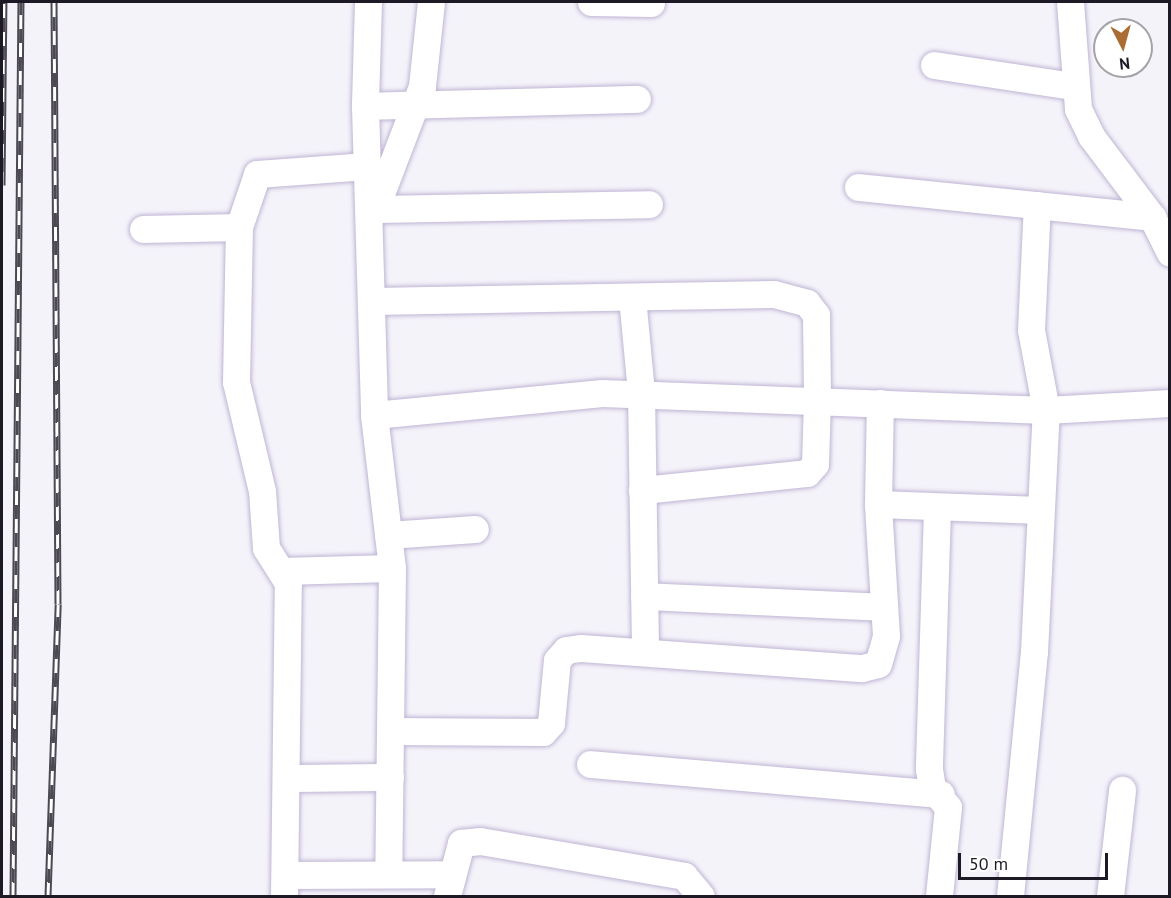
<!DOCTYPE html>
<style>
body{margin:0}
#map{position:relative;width:1171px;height:898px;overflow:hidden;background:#f5f3fa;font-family:"PT Sans",sans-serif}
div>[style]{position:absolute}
.roads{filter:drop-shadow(0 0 2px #bfb5d4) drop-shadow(0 0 2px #bfb5d4)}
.minor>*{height:27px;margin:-13.5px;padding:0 13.5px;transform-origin:13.5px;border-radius:13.5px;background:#fff}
.rail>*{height:7px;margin-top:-3.5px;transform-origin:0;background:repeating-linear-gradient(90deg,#fff 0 14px,#4c4953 0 28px);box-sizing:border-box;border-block:2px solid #4c4953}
span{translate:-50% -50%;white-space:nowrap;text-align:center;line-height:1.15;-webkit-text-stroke:4.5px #fff;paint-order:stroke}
.frame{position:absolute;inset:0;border:3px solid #1e1a25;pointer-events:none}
.north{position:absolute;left:1093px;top:18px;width:60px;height:60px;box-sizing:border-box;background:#fff;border:2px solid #a5a3a8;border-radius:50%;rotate:174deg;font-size:16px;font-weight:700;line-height:24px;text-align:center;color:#1e1a25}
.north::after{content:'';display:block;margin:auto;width:21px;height:27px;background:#aa6c32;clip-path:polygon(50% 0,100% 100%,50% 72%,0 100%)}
.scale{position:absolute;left:958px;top:853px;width:150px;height:27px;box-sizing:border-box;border:3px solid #1e1a25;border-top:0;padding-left:8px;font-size:18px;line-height:21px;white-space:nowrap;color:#1e1a25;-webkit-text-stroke:4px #fff;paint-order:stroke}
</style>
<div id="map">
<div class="roads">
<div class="minor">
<i style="left:368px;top:2px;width:104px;rotate:91.7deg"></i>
<i style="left:365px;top:106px;width:309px;rotate:88.3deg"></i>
<i style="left:374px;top:415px;width:154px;rotate:83.3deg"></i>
<i style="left:392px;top:568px;width:306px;rotate:90.7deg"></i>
<i style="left:591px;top:2px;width:60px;rotate:1deg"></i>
<i style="left:1070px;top:2px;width:107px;rotate:85.7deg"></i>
<i style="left:1078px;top:109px;width:30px;rotate:64deg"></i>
<i style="left:1091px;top:136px;width:101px;rotate:53deg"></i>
<i style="left:1152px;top:217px;width:40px;rotate:63.4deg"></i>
<i style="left:934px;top:65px;width:141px;rotate:8.6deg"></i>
<i style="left:365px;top:106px;width:272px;rotate:-1.5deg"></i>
<i style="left:858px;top:187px;width:296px;rotate:5.8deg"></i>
<i style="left:375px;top:209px;width:274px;rotate:-1deg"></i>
<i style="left:374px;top:212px;width:135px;rotate:-69.1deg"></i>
<i style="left:422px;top:86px;width:84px;rotate:-83.9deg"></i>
<i style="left:143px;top:229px;width:96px;rotate:-1.2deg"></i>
<i style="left:632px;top:297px;width:96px;rotate:84.6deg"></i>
<i style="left:641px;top:393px;width:257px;rotate:89.1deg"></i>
<i style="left:371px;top:301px;width:403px;rotate:-1deg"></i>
<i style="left:774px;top:294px;width:34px;rotate:15deg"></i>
<i style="left:807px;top:303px;width:15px;rotate:53deg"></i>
<i style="left:816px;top:315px;width:85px;rotate:89.3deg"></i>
<i style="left:817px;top:400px;width:64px;rotate:91.8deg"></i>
<i style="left:815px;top:464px;width:12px;rotate:132deg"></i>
<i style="left:807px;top:473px;width:166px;rotate:174.1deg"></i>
<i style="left:374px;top:415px;width:229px;rotate:-5.5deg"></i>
<i style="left:602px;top:393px;width:444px;rotate:2.2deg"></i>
<i style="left:1046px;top:410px;width:124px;rotate:-3.2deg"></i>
<i style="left:878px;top:504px;width:162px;rotate:2.1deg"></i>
<i style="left:937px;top:509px;width:260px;rotate:91.8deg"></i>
<i style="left:929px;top:769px;width:19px;rotate:81deg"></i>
<i style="left:932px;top:788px;width:25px;rotate:50deg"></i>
<i style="left:948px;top:807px;width:89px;rotate:95.8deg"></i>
<i style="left:388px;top:535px;width:87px;rotate:-3.9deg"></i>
<i style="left:281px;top:571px;width:111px;rotate:-1.5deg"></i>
<i style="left:644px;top:596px;width:240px;rotate:2.6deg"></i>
<i style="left:390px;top:731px;width:153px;rotate:0.4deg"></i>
<i style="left:543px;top:732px;width:12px;rotate:-48deg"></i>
<i style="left:551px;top:723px;width:63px;rotate:-84.6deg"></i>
<i style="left:557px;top:660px;width:13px;rotate:-48deg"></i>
<i style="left:566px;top:650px;width:15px;rotate:-8deg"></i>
<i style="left:581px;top:648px;width:282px;rotate:4.1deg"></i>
<i style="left:862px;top:668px;width:16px;rotate:-14deg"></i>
<i style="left:878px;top:664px;width:29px;rotate:-74deg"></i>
<i style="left:886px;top:636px;width:132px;rotate:-93.5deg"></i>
<i style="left:878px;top:504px;width:101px;rotate:-88.9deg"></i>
<i style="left:590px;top:764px;width:352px;rotate:4.9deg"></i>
<i style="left:286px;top:778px;width:104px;rotate:-0.6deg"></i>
<i style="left:285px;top:875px;width:164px;rotate:-0.3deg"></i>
<i style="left:284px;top:896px;width:313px;rotate:-89.3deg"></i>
<i style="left:288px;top:583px;width:41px;rotate:-122.2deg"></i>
<i style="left:266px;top:548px;width:57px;rotate:-94deg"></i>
<i style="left:262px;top:491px;width:112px;rotate:-103.4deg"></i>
<i style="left:236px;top:382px;width:155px;rotate:-88.9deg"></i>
<i style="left:239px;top:227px;width:56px;rotate:-71.2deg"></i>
<i style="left:257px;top:174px;width:110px;rotate:-4.2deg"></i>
<i style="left:447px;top:896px;width:55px;rotate:-75.2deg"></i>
<i style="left:461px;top:843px;width:19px;rotate:-6deg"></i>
<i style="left:480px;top:841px;width:207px;rotate:9.7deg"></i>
<i style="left:684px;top:876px;width:26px;rotate:50deg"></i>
<i style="left:1010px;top:896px;width:245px;rotate:-84.4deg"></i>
<i style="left:1034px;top:652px;width:242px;rotate:-87.2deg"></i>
<i style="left:1046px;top:410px;width:81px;rotate:-100.6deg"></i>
<i style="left:1031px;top:330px;width:125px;rotate:-87.3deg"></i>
<i style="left:1110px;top:896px;width:107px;rotate:-83.5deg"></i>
</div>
</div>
<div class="rail">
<i style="left:2px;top:185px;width:183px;rotate:-89.4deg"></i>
<i style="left:13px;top:896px;width:894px;rotate:-89.49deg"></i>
<i style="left:48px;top:896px;width:292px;rotate:-88deg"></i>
<i style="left:58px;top:604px;width:602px;rotate:-90.38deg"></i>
</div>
<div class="frame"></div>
<div class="north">N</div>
<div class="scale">50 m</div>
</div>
